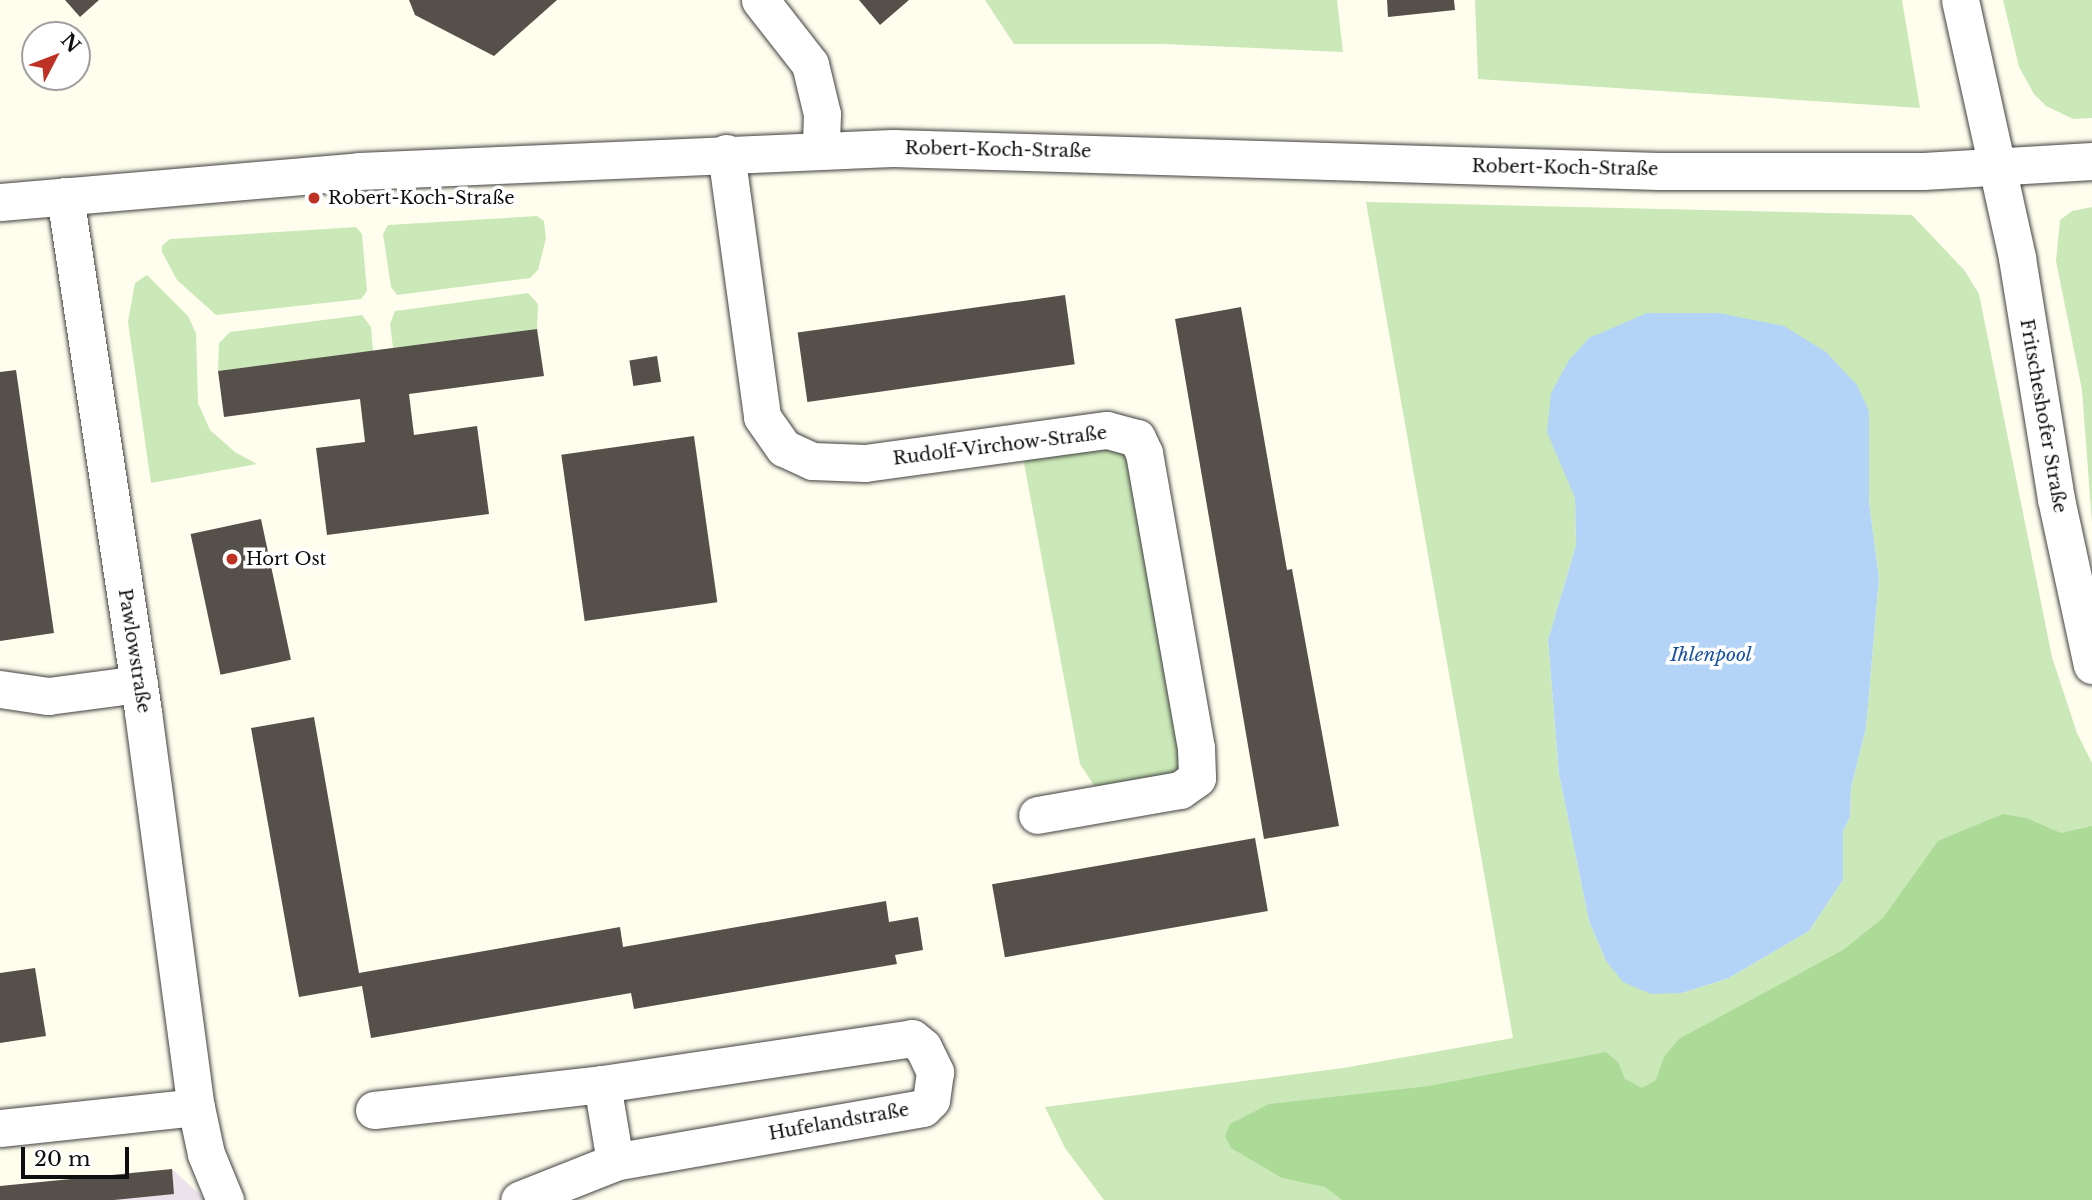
<!DOCTYPE html>
<meta charset="utf-8">
<style>
body{margin:0}
#map{position:relative;width:2092px;height:1200px;overflow:hidden;background:#fffeee;font-family:"Libre Baskerville",serif}
div>[style]{position:absolute}
.industrial>*{inset:0;background:#ece2ec}
.green>*{inset:0;background:#cbe9b8}
.forest>*{inset:0;background:#acda97}
.water>*{inset:0;background:#b3d4f6}
.building>*{inset:0;background:#56504a;transform-origin:0 0}
.roads{filter:drop-shadow(0 0 2px #414141) drop-shadow(0 0 2px #414141)}
.minor>*{height:37px;margin:-18.5px;padding:0 18.5px;transform-origin:18.5px;border-radius:18.5px;background:#fff}
.dots>*{width:19px;height:19px;translate:-50% -50%;box-sizing:border-box;border:4px solid #fff;border-radius:50%}
span{translate:-50% -50%;white-space:nowrap;text-align:center;line-height:1.15;-webkit-text-stroke:7px #fff;paint-order:stroke}
.street-label{font-size:18px;color:#0e0e0e}
.poi-label{font-size:18px;color:#0e0e0e}
.left{translate:0 -50%;text-align:left}
.water-label{font-size:19px;color:#1652a0;font-style:italic}
.north{position:absolute;left:21px;top:21px;width:70px;height:70px;box-sizing:border-box;background:#fff;border:2px solid #9f9f9f;border-radius:50%;rotate:48deg;font-size:19px;font-weight:700;line-height:28px;text-align:center;color:#0e0e0e}
.north::after{content:'';display:block;margin:auto;width:24px;height:32px;background:#be3225;clip-path:polygon(50% 0,100% 100%,50% 72%,0 100%)}
.scale{position:absolute;left:21px;top:1147px;width:108px;height:32px;box-sizing:border-box;border:4px solid #0e0e0e;border-top:0;padding-left:9px;font-size:21px;line-height:24px;white-space:nowrap;color:#0e0e0e;-webkit-text-stroke:5px #fff;paint-order:stroke}
</style>
<div id="map">
<div class="industrial">
<i style="clip-path:polygon(172px 1169px,206px 1200px,0 1200px)"></i>
</div>
<div class="green">
<i style="clip-path:polygon(985px 0,1337px 0,1343px 52px,1164px 44px,1014px 44px)"></i>
<i style="clip-path:polygon(1475px 0,1902px 0,1920px 108px,1478px 79px)"></i>
<i style="clip-path:polygon(2003px 0,2092px 0,2092px 118px,2073px 119px,2046px 106px,2034px 94px,2019px 67px)"></i>
<i style="clip-path:polygon(evenodd,1366px 202px,1912px 215px,1965px 271px,1979px 294px,2052px 657px,2077px 733px,2092px 763px,2092px 1200px,1104px 1200px,1065px 1148px,1045px 1107px,1343px 1068px,1513px 1038px,1366px 202px,1568px 473px,1869px 502px,1879px 578px,1866px 728px,1851px 788px,1850px 817px,1843px 831px,1843px 880px,1809px 931px,1729px 978px,1682px 993px,1606px 961px,1589px 921px,1559px 774px,1548px 640px,1576px 545px,1575px 498px,1568px 473px)"></i>
<i style="clip-path:polygon(2092px 207px,2092px 523px,2082px 390px,2056px 261px,2060px 220px,2072px 211px)"></i>
<i style="clip-path:polygon(537px 216px,544px 221px,546px 238px,538px 270px,530px 278px,397px 295px,391px 287px,383px 234px,388px 225px)"></i>
<i style="clip-path:polygon(356px 227px,362px 234px,367px 291px,361px 299px,216px 315px,177px 280px,162px 252px,162px 246px,170px 239px)"></i>
<i style="clip-path:polygon(147px 275px,188px 316px,196px 333px,198px 403px,210px 430px,235px 452px,257px 464px,151px 483px,128px 322px,135px 283px)"></i>
<i style="clip-path:polygon(528px 293px,538px 304px,537px 329px,393px 348px,390px 324px,395px 311px)"></i>
<i style="clip-path:polygon(362px 315px,371px 327px,373px 351px,218px 371px,219px 343px,230px 332px)"></i>
<i style="clip-path:polygon(1082px 444px,1122px 450px,1130px 462px,1185px 760px,1180px 772px,1099px 793px,1080px 764px,1024px 463px,1031px 453px)"></i>
</div>
<div class="forest">
<i style="clip-path:polygon(2003px 814px,2026px 818px,2061px 833px,2092px 826px,2092px 1200px,1342px 1200px,1325px 1187px,1282px 1178px,1231px 1148px,1225px 1136px,1230px 1124px,1269px 1104px,1429px 1086px,1606px 1052px,1618px 1062px,1625px 1079px,1642px 1088px,1656px 1080px,1664px 1057px,1679px 1039px,1843px 950px,1883px 918px,1938px 841px)"></i>
</div>
<div class="water">
<i style="clip-path:polygon(1647px 313px,1718px 313px,1784px 326px,1826px 352px,1857px 385px,1869px 411px,1869px 502px,1879px 578px,1866px 728px,1851px 788px,1850px 817px,1843px 831px,1843px 880px,1809px 931px,1729px 978px,1682px 993px,1651px 994px,1623px 982px,1606px 961px,1589px 921px,1559px 774px,1548px 640px,1576px 545px,1575px 498px,1547px 432px,1551px 393px,1569px 360px,1589px 338px)"></i>
</div>
<div class="building">
<i style="clip-path:polygon(65px 0,99px 0,80px 17px)"></i>
<i style="clip-path:polygon(409px 0,557px 0,494px 56px,415px 15px)"></i>
<i style="clip-path:polygon(859px 0,909px 0,880px 25px)"></i>
<i style="clip-path:polygon(1387px 0,1454px 0,1455px 10px,1388px 17px)"></i>
<i style="left:1065px;top:295px;width:70px;height:270px;rotate:82deg"></i>
<i style="clip-path:polygon(1241px 307px,1287px 570px,1292px 569px,1339px 826px,1264px 839px,1175px 319px)"></i>
<i style="clip-path:polygon(537px 329px,544px 376px,409px 394px,414px 435px,477px 426px,489px 514px,327px 535px,316px 448px,365px 442px,360px 399px,224px 417px,218px 371px)"></i>
<i style="left:657px;top:356px;width:26px;height:28px;rotate:81deg"></i>
<i style="clip-path:polygon(16px 370px,54px 633px,0 641px,0 372px)"></i>
<i style="left:694px;top:436px;width:168px;height:134px;rotate:82deg"></i>
<i style="left:261px;top:519px;width:144px;height:72px;rotate:78deg"></i>
<i style="clip-path:polygon(314px 717px,359px 973px,620px 927px,623px 947px,886px 901px,889px 922px,918px 917px,923px 950px,895px 955px,897px 964px,634px 1009px,631px 993px,371px 1038px,362px 986px,299px 997px,292px 959px,251px 728px)"></i>
<i style="left:1255px;top:838px;width:74px;height:267px;rotate:80deg"></i>
<i style="clip-path:polygon(35px 968px,46px 1036px,0 1043px,0 973px)"></i>
<i style="clip-path:polygon(172px 1169px,174px 1194px,114px 1200px,0 1200px,0 1186px)"></i>
</div>
<div class="roads">
<div class="minor">
<i style="left:760px;top:0;width:81px;rotate:52deg"></i>
<i style="left:810px;top:64px;width:51px;rotate:76.5deg"></i>
<i style="left:822px;top:114px;width:36px;rotate:92deg"></i>
<i style="left:1960px;top:0;width:264px;rotate:77.5deg"></i>
<i style="left:2017px;top:258px;width:244px;rotate:80.8deg"></i>
<i style="left:2056px;top:499px;width:170px;rotate:77.8deg"></i>
<i style="left:726px;top:153px;width:266px;rotate:82.2deg"></i>
<i style="left:762px;top:417px;width:38px;rotate:55deg"></i>
<i style="left:784px;top:448px;width:31px;rotate:25deg"></i>
<i style="left:812px;top:461px;width:53px;rotate:2.2deg"></i>
<i style="left:865px;top:463px;width:244px;rotate:-7.8deg"></i>
<i style="left:1107px;top:430px;width:31px;rotate:15deg"></i>
<i style="left:1137px;top:438px;width:17px;rotate:65deg"></i>
<i style="left:1144px;top:453px;width:300px;rotate:80deg"></i>
<i style="left:1196px;top:748px;width:30px;rotate:88deg"></i>
<i style="left:1197px;top:778px;width:21px;rotate:145deg"></i>
<i style="left:1180px;top:790px;width:145px;rotate:170.1deg"></i>
<i style="left:65px;top:196px;width:522px;rotate:81.4deg"></i>
<i style="left:143px;top:712px;width:399px;rotate:82.4deg"></i>
<i style="left:196px;top:1107px;width:48px;rotate:78deg"></i>
<i style="left:206px;top:1154px;width:50px;rotate:67.6deg"></i>
<i style="left:0;top:202px;width:360px;rotate:-4.9deg"></i>
<i style="left:359px;top:171px;width:534px;rotate:-2.47deg"></i>
<i style="left:893px;top:148px;width:766px;rotate:1.72deg"></i>
<i style="left:1659px;top:171px;width:264px"></i>
<i style="left:1923px;top:171px;width:169px;rotate:-3.4deg"></i>
<i style="left:0;top:689px;width:49px;rotate:8.3deg"></i>
<i style="left:48px;top:696px;width:92px;rotate:-7.5deg"></i>
<i style="left:602px;top:1084px;width:79px;rotate:80.5deg"></i>
<i style="left:374px;top:1110px;width:229px;rotate:-6.5deg"></i>
<i style="left:602px;top:1084px;width:313px;rotate:-8.4deg"></i>
<i style="left:912px;top:1038px;width:14px;rotate:39deg"></i>
<i style="left:923px;top:1047px;width:28px;rotate:64deg"></i>
<i style="left:935px;top:1072px;width:28px;rotate:98deg"></i>
<i style="left:931px;top:1100px;width:11px;rotate:135deg"></i>
<i style="left:923px;top:1108px;width:313px;rotate:170.1deg"></i>
<i style="left:615px;top:1162px;width:103px;rotate:158.4deg"></i>
<i style="left:0;top:1128px;width:197px;rotate:-6.1deg"></i>
</div>
</div>
<div class="dots">
<i style="left:314px;top:198px;background:#be3225"></i>
<i style="left:232px;top:559px;background:#be3225"></i>
</div>
<div class="street-label">
<span style="left:998px;top:150px;rotate:1deg">Robert-Koch-Straße</span>
<span style="left:1565px;top:168px;rotate:1deg">Robert-Koch-Straße</span>
<span style="left:2043px;top:416px;rotate:80deg">Fritscheshofer Straße</span>
<span style="left:1000px;top:446px;rotate:-7deg">Rudolf-Virchow-Straße</span>
<span style="left:134px;top:651px;rotate:81deg">Pawlowstraße</span>
<span style="left:839px;top:1122px;rotate:-10deg">Hufelandstraße</span>
</div>
<div class="poi-label">
<span class="left" style="left:328px;top:198px">Robert-Koch-Straße</span>
<span class="left" style="left:246px;top:559px">Hort Ost</span>
</div>
<div class="water-label">
<span style="left:1711px;top:655px">Ihlenpool</span>
</div>
<div class="north">N</div>
<div class="scale">20 m</div>
</div>
